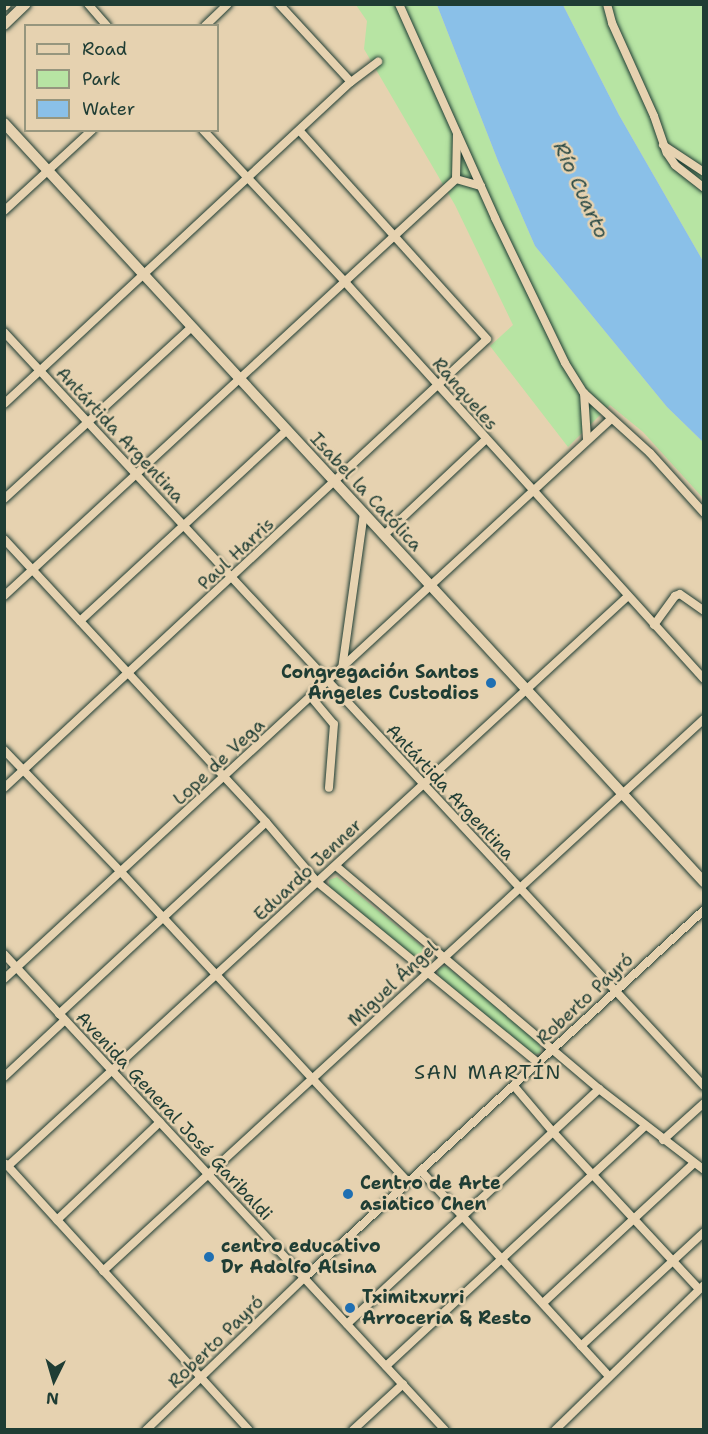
<!DOCTYPE html>
<meta charset="utf-8">
<style>
body{margin:0}
#map{position:relative;width:708px;height:1434px;overflow:hidden;background:#e6d2b0;font-family:"Shantell Sans",sans-serif}
div>[style]{position:absolute}
.green>*{inset:0;background:#b7e4a3}
.water>*{inset:0;background:#8ac0e8}
.roads{filter:drop-shadow(0 0 2px #1f3d34) drop-shadow(0 0 2px #1f3d34)}
.minor>*{height:8px;margin:-4px;padding:0 4px;transform-origin:4px;border-radius:4px;background:#e6d2b0}
.secondary>*{height:10px;margin:-5px;padding:0 5px;transform-origin:5px;border-radius:5px;background:#e6d2b0}
.dots>*{width:16px;height:16px;translate:-50% -50%;box-sizing:border-box;border:3px solid #e6d2b0;border-radius:50%}
span{translate:-50% -50%;white-space:nowrap;text-align:center;line-height:1.15;-webkit-text-stroke:5px #e6d2b0;paint-order:stroke}
.street-label{font-size:18px;color:#1f3d34}
.poi-label{font-size:18px;color:#1f3d34;font-weight:700}
.right{translate:-100% -50%;text-align:right}
.left{translate:0 -50%;text-align:left}
.water-label{font-size:20px;color:#2a4a46;font-style:italic}
.neighbourhood-label{font-size:20px;color:#1f3d34;letter-spacing:1.5px}
.frame{position:absolute;inset:0;border:6px solid #1f3d34;pointer-events:none}
.legend{position:absolute;left:24px;top:24px;width:195px;height:108px;box-sizing:border-box;background:#e6d2b0;border:2px solid #96967e;margin:0;padding:8px 10px;list-style:none;font-size:18px;color:#1f3d34}
.legend li{display:flex;align-items:center;gap:12px;height:30px}
.legend b{width:30px;border:2px solid #96967e}
.north{position:absolute;left:24px;top:1350px;width:60px;height:60px;-webkit-text-stroke:4px #e6d2b0;paint-order:stroke;rotate:185deg;font-size:16px;font-weight:700;line-height:24px;text-align:center;color:#1f3d34}
.north::after{content:'';display:block;margin:auto;width:21px;height:27px;background:#1f3d34;clip-path:polygon(50% 0,100% 100%,50% 72%,0 100%)}
</style>
<div id="map">
<div class="green">
<i style="clip-path:polygon(356px 5px,437px 5px,498px 161px,535px 246px,667px 407px,703px 442px,703px 498px,643px 432px,610px 405px,568px 447px,490px 346px,513px 325px,455px 205px,364px 49px,367px 21px)"></i>
<i style="clip-path:polygon(563px 5px,703px 5px,703px 261px,619px 115px)"></i>
<i style="clip-path:polygon(337px 877px,430px 953px,432px 964px,423px 966px,329px 887px,329px 880px)"></i>
<i style="clip-path:polygon(446px 966px,539px 1042px,541px 1053px,532px 1055px,438px 976px,438px 968px)"></i>
</div>
<div class="water">
<i style="clip-path:polygon(437px 5px,563px 5px,619px 115px,703px 261px,703px 442px,667px 407px,535px 246px,498px 161px)"></i>
</div>
<div class="roads">
<div class="minor">
<i style="left:88px;top:4px;width:29px;rotate:49deg"></i>
<i style="left:279px;top:4px;width:106px;rotate:47.3deg"></i>
<i style="left:399px;top:4px;width:235px;rotate:65.8deg"></i>
<i style="left:495px;top:218px;width:161px;rotate:64.2deg"></i>
<i style="left:565px;top:363px;width:36px;rotate:58deg"></i>
<i style="left:584px;top:393px;width:89px;rotate:42.3deg"></i>
<i style="left:650px;top:453px;width:81px;rotate:48deg"></i>
<i style="left:607px;top:4px;width:20px;rotate:75deg"></i>
<i style="left:612px;top:23px;width:102px;rotate:65.7deg"></i>
<i style="left:654px;top:116px;width:39px;rotate:71deg"></i>
<i style="left:667px;top:153px;width:14px;rotate:56deg"></i>
<i style="left:675px;top:165px;width:37px;rotate:38deg"></i>
<i style="left:205px;top:26px;width:32px;rotate:-44deg"></i>
<i style="left:203px;top:130px;width:208px;rotate:46.9deg"></i>
<i style="left:345px;top:282px;width:535px;rotate:47.88deg"></i>
<i style="left:457px;top:134px;width:45px;rotate:91.3deg"></i>
<i style="left:456px;top:179px;width:26px;rotate:16deg"></i>
<i style="left:663px;top:145px;width:49px;rotate:33.4deg"></i>
<i style="left:4px;top:211px;width:120px;rotate:-42.6deg"></i>
<i style="left:4px;top:332px;width:1029px;rotate:47.13deg"></i>
<i style="left:584px;top:393px;width:47px;rotate:86.3deg"></i>
<i style="left:4px;top:404px;width:473px;rotate:-42.9deg"></i>
<i style="left:351px;top:82px;width:34px;rotate:-37deg"></i>
<i style="left:4px;top:499px;width:255px;rotate:-42.5deg"></i>
<i style="left:384px;top:535px;width:139px;rotate:-43.2deg"></i>
<i style="left:4px;top:539px;width:386px;rotate:47.2deg"></i>
<i style="left:266px;top:822px;width:79px;rotate:49.6deg"></i>
<i style="left:317px;top:882px;width:286px;rotate:39.3deg"></i>
<i style="left:4px;top:596px;width:615px;rotate:-42.69deg"></i>
<i style="left:80px;top:621px;width:282px;rotate:-42.7deg"></i>
<i style="left:654px;top:625px;width:36px;rotate:-54deg"></i>
<i style="left:675px;top:596px;width:5px;rotate:-22deg"></i>
<i style="left:680px;top:594px;width:29px;rotate:35deg"></i>
<i style="left:342px;top:669px;width:158px;rotate:-82deg"></i>
<i style="left:311px;top:697px;width:35px;rotate:50deg"></i>
<i style="left:334px;top:724px;width:64px;rotate:94.5deg"></i>
<i style="left:4px;top:750px;width:169px;rotate:46.2deg"></i>
<i style="left:121px;top:872px;width:422px;rotate:47.2deg"></i>
<i style="left:4px;top:788px;width:659px;rotate:-42.91deg"></i>
<i style="left:487px;top:339px;width:280px;rotate:-132deg"></i>
<i style="left:336px;top:866px;width:345px;rotate:40.3deg"></i>
<i style="left:599px;top:1089px;width:133px;rotate:37.6deg"></i>
<i style="left:4px;top:954px;width:649px;rotate:47.19deg"></i>
<i style="left:4px;top:979px;width:826px;rotate:-42.69deg"></i>
<i style="left:59px;top:1014px;width:282px;rotate:-42.8deg"></i>
<i style="left:4px;top:1077px;width:83px;rotate:-43.1deg"></i>
<i style="left:514px;top:1086px;width:60px;rotate:49.7deg"></i>
<i style="left:553px;top:1132px;width:214px;rotate:47.1deg"></i>
<i style="left:663px;top:1140px;width:55px;rotate:-42.1deg"></i>
<i style="left:6px;top:1164px;width:360px;rotate:47.6deg"></i>
<i style="left:8px;top:1166px;width:842px;rotate:-42.59deg"></i>
<i style="left:421px;top:1171px;width:277px;rotate:47.5deg"></i>
<i style="left:57px;top:1220px;width:142px;rotate:-43.6deg"></i>
<i style="left:103px;top:1271px;width:816px;rotate:-42.57deg"></i>
<i style="left:543px;top:1303px;width:206px;rotate:-42.8deg"></i>
<i style="left:347px;top:1324px;width:345px;rotate:-43deg"></i>
<i style="left:581px;top:1346px;width:168px;rotate:-42.8deg"></i>
<i style="left:386px;top:1366px;width:353px;rotate:-42.8deg"></i>
<i style="left:146px;top:1430px;width:219px;rotate:-43.9deg"></i>
<i style="left:304px;top:1278px;width:544px;rotate:-42.61deg"></i>
<i style="left:353px;top:1430px;width:68px;rotate:-42.6deg"></i>
<i style="left:555px;top:1430px;width:208px;rotate:-44.2deg"></i>
</div>
<div class="secondary">
<i style="left:4px;top:6px;width:3px;rotate:-45deg"></i>
<i style="left:4px;top:25px;width:30px;rotate:-44deg"></i>
<i style="left:4px;top:123px;width:1033px;rotate:47.32deg"></i>
</div>
</div>
<div class="dots">
<i style="left:491px;top:683px;background:#1f6fb2"></i>
<i style="left:348px;top:1194px;background:#1f6fb2"></i>
<i style="left:209px;top:1257px;background:#1f6fb2"></i>
<i style="left:350px;top:1308px;background:#1f6fb2"></i>
</div>
<div class="street-label">
<span style="left:465px;top:394px;rotate:49deg">Ranqueles</span>
<span style="left:120px;top:435px;rotate:47deg">Antártida Argentina</span>
<span style="left:366px;top:492px;rotate:47deg">Isabel la Católica</span>
<span style="left:236px;top:554px;rotate:-43deg">Paul Harris</span>
<span style="left:219px;top:762px;rotate:-43deg">Lope de Vega</span>
<span style="left:450px;top:792px;rotate:47deg">Antártida Argentina</span>
<span style="left:308px;top:870px;rotate:-43deg">Eduardo Jenner</span>
<span style="left:393px;top:984px;rotate:-43deg">Miguel Ángel</span>
<span style="left:585px;top:999px;rotate:-43deg">Roberto Payró</span>
<span style="left:174px;top:1116px;rotate:47deg">Avenida General José Garibaldi</span>
<span style="left:216px;top:1342px;rotate:-44deg">Roberto Payró</span>
</div>
<div class="poi-label">
<span class="right" style="left:479px;top:683px">Congregación Santos<br>Ángeles Custodios</span>
<span class="left" style="left:360px;top:1194px">Centro de Arte<br>asiatico Chen</span>
<span class="left" style="left:221px;top:1257px">centro educativo<br>Dr Adolfo Alsina</span>
<span class="left" style="left:362px;top:1308px">Tximitxurri<br>Arroceria &amp; Resto</span>
</div>
<div class="water-label">
<span style="left:581px;top:190px;rotate:65deg">Río Cuarto</span>
</div>
<div class="neighbourhood-label">
<span style="left:488px;top:1072px">SAN MARTÍN</span>
</div>
<div class="frame"></div>
<ul class="legend">
<li><b style="height:8px;background:#e6d2b0"></b>Road</li>
<li><b style="height:16px;background:#b7e4a3"></b>Park</li>
<li><b style="height:16px;background:#8ac0e8"></b>Water</li>
</ul>
<div class="north">N</div>
</div>
